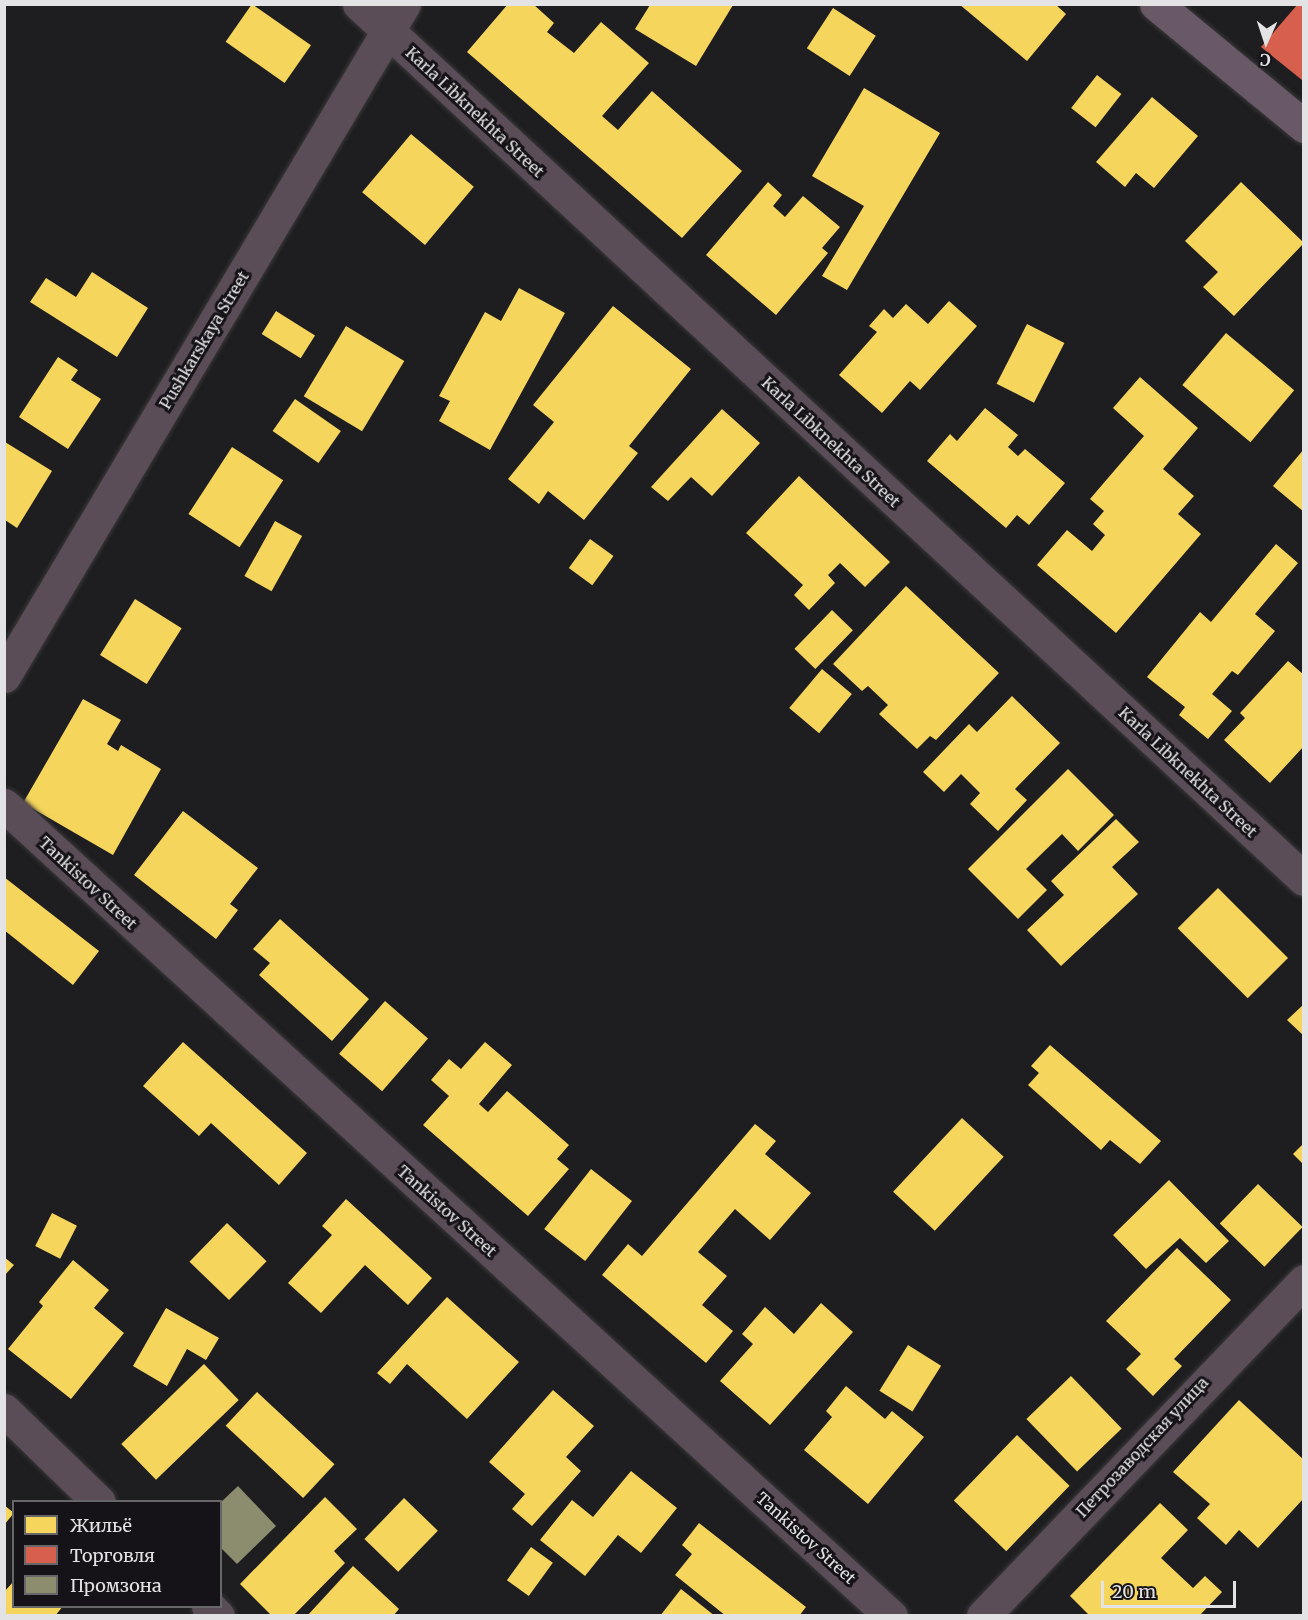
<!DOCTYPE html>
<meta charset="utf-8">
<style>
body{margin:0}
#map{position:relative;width:1308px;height:1620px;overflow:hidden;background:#1e1d1f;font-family:Merriweather,serif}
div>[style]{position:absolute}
.homes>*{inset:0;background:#f6d55c;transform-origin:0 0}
.shops>*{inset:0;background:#d6604d}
.industry>*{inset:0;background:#8c8c6e}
.roads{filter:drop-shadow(0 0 2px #3a393b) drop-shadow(0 0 2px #3a393b)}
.street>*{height:33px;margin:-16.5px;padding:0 16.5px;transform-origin:16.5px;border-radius:16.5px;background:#5b4d58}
.secondary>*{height:33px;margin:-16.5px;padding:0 16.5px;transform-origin:16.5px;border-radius:16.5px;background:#695866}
span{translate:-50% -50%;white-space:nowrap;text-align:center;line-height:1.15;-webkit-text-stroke:6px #151317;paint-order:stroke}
.street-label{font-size:16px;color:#e3e2e4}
.frame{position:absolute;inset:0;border:6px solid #e3e2e4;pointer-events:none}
.legend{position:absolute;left:12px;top:1500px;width:210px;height:108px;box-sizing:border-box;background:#151317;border:2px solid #676669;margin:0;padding:8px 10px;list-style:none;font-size:18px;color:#e3e2e4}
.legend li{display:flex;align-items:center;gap:12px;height:30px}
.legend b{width:30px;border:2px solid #676669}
.north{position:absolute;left:1236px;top:12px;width:60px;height:60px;-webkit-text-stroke:4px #151317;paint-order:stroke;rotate:183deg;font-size:16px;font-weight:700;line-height:24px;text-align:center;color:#e3e2e4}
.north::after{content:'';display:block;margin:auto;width:21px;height:27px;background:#e3e2e4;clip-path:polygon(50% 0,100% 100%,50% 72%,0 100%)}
.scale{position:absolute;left:1101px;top:1581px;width:135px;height:27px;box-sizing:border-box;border:3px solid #e3e2e4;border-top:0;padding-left:8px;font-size:18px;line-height:21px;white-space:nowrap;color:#e3e2e4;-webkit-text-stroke:4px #151317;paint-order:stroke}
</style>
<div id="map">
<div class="homes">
<i style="left:252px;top:4px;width:72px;height:46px;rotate:35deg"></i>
<i style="clip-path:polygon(508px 4px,533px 4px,554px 23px,547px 32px,574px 53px,601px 22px,649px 63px,602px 116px,618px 130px,652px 91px,742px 171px,682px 238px,467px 52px)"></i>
<i style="clip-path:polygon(959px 4px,1055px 4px,1066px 14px,1027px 61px)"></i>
<i style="clip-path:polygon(650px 5px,733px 5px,696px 66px,635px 29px)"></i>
<i style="left:833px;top:8px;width:51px;height:48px;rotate:33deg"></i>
<i style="left:1097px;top:75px;width:31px;height:42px;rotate:38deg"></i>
<i style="clip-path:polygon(864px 88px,940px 133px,847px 290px,822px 276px,864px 206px,812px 176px)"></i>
<i style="clip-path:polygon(1152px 97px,1198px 136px,1154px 188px,1136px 173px,1125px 187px,1096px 162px)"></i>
<i style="left:411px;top:134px;width:82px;height:76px;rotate:40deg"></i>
<i style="clip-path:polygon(768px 182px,782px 195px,773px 206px,785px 217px,803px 196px,840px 227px,822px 248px,828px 253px,776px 315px,706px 255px)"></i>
<i style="clip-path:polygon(1241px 182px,1304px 243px,1234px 316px,1203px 287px,1218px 272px,1185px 241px)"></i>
<i style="clip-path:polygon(92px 272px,148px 308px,117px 357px,30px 302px,46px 278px,76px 297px)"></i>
<i style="clip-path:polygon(519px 288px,565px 313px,490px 450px,439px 421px,450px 401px,439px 396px,485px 312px,501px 321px)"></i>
<i style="clip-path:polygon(949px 301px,977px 326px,920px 390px,910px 381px,882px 413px,839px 375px,877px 332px,869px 326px,884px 309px,893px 318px,906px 304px,928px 324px)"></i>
<i style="clip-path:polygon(613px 306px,691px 369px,629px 446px,638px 453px,584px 520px,548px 491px,539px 504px,508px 479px,554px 422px,533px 405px)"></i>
<i style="left:276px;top:311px;width:46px;height:27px;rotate:32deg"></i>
<i style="left:1027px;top:324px;width:42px;height:67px;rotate:27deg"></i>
<i style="left:346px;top:326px;width:68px;height:82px;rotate:31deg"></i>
<i style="left:1226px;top:333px;width:89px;height:68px;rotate:40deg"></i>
<i style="clip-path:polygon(58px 357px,78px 370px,71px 380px,101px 399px,68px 449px,19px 417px)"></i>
<i style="clip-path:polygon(1140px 377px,1198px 428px,1163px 469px,1194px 496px,1178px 514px,1201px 534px,1116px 633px,1037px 565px,1067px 530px,1092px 551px,1105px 535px,1093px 524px,1104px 511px,1090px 499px,1144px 436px,1113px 408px)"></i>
<i style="left:295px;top:399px;width:56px;height:39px;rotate:35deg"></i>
<i style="clip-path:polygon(985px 408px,1018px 435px,1008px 447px,1018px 456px,1025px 449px,1065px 483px,1029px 525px,1017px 515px,1006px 528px,927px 461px,950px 434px,957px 441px)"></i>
<i style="clip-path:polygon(722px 409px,760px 443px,712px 496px,691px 477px,668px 501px,651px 487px)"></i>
<i style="clip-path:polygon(5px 442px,52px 471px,17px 528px,5px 520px)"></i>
<i style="left:232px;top:447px;width:61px;height:80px;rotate:33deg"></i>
<i style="clip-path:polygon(1304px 449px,1304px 512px,1273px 486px)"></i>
<i style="clip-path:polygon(799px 476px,890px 562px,865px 587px,840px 563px,828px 575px,835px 583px,809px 610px,794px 595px,803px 585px,746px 533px)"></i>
<i style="left:275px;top:521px;width:31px;height:63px;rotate:29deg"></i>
<i style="left:590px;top:539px;width:29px;height:36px;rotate:36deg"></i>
<i style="clip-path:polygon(1276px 544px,1298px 563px,1255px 614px,1275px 631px,1238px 675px,1232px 671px,1212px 694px,1232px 711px,1208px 739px,1179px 715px,1185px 707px,1147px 677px,1200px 612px,1211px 622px)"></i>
<i style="clip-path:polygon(906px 586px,999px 673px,936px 740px,930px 736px,917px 749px,879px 714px,888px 705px,868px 686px,862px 691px,833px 664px)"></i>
<i style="left:135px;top:599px;width:55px;height:66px;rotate:32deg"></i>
<i style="left:832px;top:610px;width:29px;height:54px;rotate:44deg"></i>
<i style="clip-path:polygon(1288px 661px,1304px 675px,1304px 746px,1270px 783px,1224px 740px,1245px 718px,1240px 713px)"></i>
<i style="left:822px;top:669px;width:39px;height:51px;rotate:40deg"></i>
<i style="clip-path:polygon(1012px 696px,1060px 743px,1015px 789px,1027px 800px,998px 831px,970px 804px,980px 793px,961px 774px,944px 792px,923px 772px,969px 724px,977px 732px)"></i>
<i style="clip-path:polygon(83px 699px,121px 720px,107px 744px,118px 751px,121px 745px,161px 769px,113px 855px,23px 803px)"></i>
<i style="clip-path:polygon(1068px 769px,1114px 815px,1078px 851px,1062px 834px,1026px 869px,1047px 890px,1018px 919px,968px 869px)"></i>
<i style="clip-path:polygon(183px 811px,258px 868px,230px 904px,238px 910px,216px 939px,134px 875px)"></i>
<i style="clip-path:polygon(1116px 819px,1139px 842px,1112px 867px,1138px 894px,1061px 966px,1027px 930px,1064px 895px,1051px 881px)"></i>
<i style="clip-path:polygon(4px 877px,99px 951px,73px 985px,4px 930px)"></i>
<i style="left:1218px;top:888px;width:99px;height:57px;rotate:45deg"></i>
<i style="clip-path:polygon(280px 919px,369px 999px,332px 1041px,259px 975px,270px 963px,253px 949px)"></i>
<i style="left:385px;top:1001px;width:57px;height:70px;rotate:41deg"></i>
<i style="clip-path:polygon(1304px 1004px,1304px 1036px,1287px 1020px)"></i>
<i style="clip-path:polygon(183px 1042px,307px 1153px,279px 1185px,211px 1123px,199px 1136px,143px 1086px)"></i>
<i style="clip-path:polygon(485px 1042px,512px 1065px,479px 1104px,488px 1112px,507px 1091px,569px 1145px,557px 1159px,569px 1169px,528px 1216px,423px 1125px,449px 1096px,431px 1080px,449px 1059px,461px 1069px)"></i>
<i style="clip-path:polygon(1050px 1045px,1161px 1141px,1140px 1164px,1110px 1140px,1101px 1150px,1028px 1085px,1039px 1073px,1031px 1066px)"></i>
<i style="left:962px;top:1118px;width:57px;height:101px;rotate:43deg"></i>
<i style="clip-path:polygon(755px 1124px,776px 1141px,765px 1154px,811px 1193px,770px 1240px,735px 1209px,698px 1252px,727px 1276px,702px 1305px,733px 1331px,706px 1363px,602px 1275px,628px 1244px,642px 1256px)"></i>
<i style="clip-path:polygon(1304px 1143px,1304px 1165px,1293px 1154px)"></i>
<i style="left:591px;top:1169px;width:52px;height:76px;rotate:38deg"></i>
<i style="clip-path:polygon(1169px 1180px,1229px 1241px,1206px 1263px,1180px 1238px,1146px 1269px,1113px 1235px)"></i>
<i style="left:1258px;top:1184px;width:62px;height:55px;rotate:44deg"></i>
<i style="clip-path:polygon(346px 1199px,432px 1278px,408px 1305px,365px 1265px,321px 1313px,288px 1283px,332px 1235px,322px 1226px)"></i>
<i style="left:52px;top:1213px;width:28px;height:37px;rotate:27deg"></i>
<i style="left:227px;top:1223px;width:55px;height:54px;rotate:44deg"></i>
<i style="clip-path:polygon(1177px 1248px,1231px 1300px,1174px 1359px,1182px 1366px,1153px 1396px,1126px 1369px,1141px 1354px,1106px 1321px)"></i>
<i style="clip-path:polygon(4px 1257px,14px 1265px,4px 1276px)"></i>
<i style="clip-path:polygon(73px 1260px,109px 1290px,94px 1308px,124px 1333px,71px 1399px,8px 1349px,43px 1306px,39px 1302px)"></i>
<i style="clip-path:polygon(447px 1297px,519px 1362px,467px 1419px,407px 1364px,390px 1384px,377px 1373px)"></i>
<i style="clip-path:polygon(821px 1303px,853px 1332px,770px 1425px,720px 1381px,753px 1344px,742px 1334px,765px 1307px,794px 1334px)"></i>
<i style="clip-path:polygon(166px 1308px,219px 1338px,206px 1360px,187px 1349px,167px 1386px,133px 1366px)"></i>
<i style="left:908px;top:1345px;width:39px;height:54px;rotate:32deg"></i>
<i style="left:204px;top:1364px;width:50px;height:115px;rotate:46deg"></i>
<i style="left:1071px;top:1376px;width:73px;height:62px;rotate:46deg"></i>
<i style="clip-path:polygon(846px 1386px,885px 1419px,892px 1411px,924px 1437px,868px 1504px,804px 1450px,832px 1417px,826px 1411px)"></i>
<i style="clip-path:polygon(553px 1390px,594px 1426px,566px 1457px,581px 1471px,532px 1526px,512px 1509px,525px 1494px,489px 1462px)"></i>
<i style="left:257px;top:1392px;width:106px;height:46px;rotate:43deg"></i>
<i style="clip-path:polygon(1239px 1400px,1304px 1460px,1304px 1498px,1258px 1548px,1239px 1530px,1226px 1545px,1197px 1518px,1210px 1504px,1173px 1472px)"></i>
<i style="left:1017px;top:1435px;width:73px;height:91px;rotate:44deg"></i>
<i style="clip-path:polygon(631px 1471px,677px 1508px,641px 1553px,618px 1535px,585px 1576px,540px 1540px,572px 1500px,593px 1517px)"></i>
<i style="clip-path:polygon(325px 1497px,357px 1529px,334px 1551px,345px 1563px,293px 1616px,272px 1616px,240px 1584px)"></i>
<i style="left:404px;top:1498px;width:47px;height:57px;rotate:44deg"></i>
<i style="clip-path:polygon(1160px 1503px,1188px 1530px,1161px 1558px,1193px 1588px,1205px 1576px,1222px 1592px,1199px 1616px,1090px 1616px,1070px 1596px)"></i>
<i style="clip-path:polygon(4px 1505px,14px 1513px,4px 1525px)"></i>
<i style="clip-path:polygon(699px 1523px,806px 1607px,799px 1616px,726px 1616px,675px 1575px,692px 1554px,682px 1545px)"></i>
<i style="left:531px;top:1547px;width:27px;height:41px;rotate:36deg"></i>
<i style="clip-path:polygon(353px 1566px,399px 1609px,393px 1616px,307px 1616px)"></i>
<i style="clip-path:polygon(14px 1581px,14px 1606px,63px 1606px,55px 1616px,4px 1616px,4px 1592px)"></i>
<i style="clip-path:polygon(681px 1589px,715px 1616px,660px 1616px)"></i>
</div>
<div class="shops">
<i style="clip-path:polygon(1297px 5px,1304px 5px,1302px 80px,1261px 47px)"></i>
</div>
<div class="industry">
<i style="clip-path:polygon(238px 1486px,276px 1526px,237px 1564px,220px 1547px,220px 1503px)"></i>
</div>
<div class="roads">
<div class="street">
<i style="left:359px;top:4px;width:1288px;rotate:42.8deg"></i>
<i style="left:4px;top:676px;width:782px;rotate:-59.24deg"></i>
<i style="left:4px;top:805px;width:1202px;rotate:42.44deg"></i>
<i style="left:4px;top:1410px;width:132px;rotate:44.1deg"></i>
<i style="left:208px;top:1606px;width:14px;rotate:45deg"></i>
<i style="left:983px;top:1616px;width:464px;rotate:-46.2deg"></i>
</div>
<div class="secondary">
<i style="left:1156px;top:4px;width:192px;rotate:39.5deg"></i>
</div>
</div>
<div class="street-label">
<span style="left:475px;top:112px;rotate:43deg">Karla Libknekhta Street</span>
<span style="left:204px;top:340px;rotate:-59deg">Pushkarskaya Street</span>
<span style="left:831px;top:442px;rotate:43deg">Karla Libknekhta Street</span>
<span style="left:1188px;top:772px;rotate:43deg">Karla Libknekhta Street</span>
<span style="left:88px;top:883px;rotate:43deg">Tankistov Street</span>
<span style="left:447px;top:1211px;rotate:42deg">Tankistov Street</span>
<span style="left:1142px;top:1447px;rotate:-47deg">Петрозаводская улица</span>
<span style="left:806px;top:1538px;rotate:42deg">Tankistov Street</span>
</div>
<div class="frame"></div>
<ul class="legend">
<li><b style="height:16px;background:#f6d55c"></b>Жильё</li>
<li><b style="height:16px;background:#d6604d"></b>Торговля</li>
<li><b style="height:16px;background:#8c8c6e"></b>Промзона</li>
</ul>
<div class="north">С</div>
<div class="scale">20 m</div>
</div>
